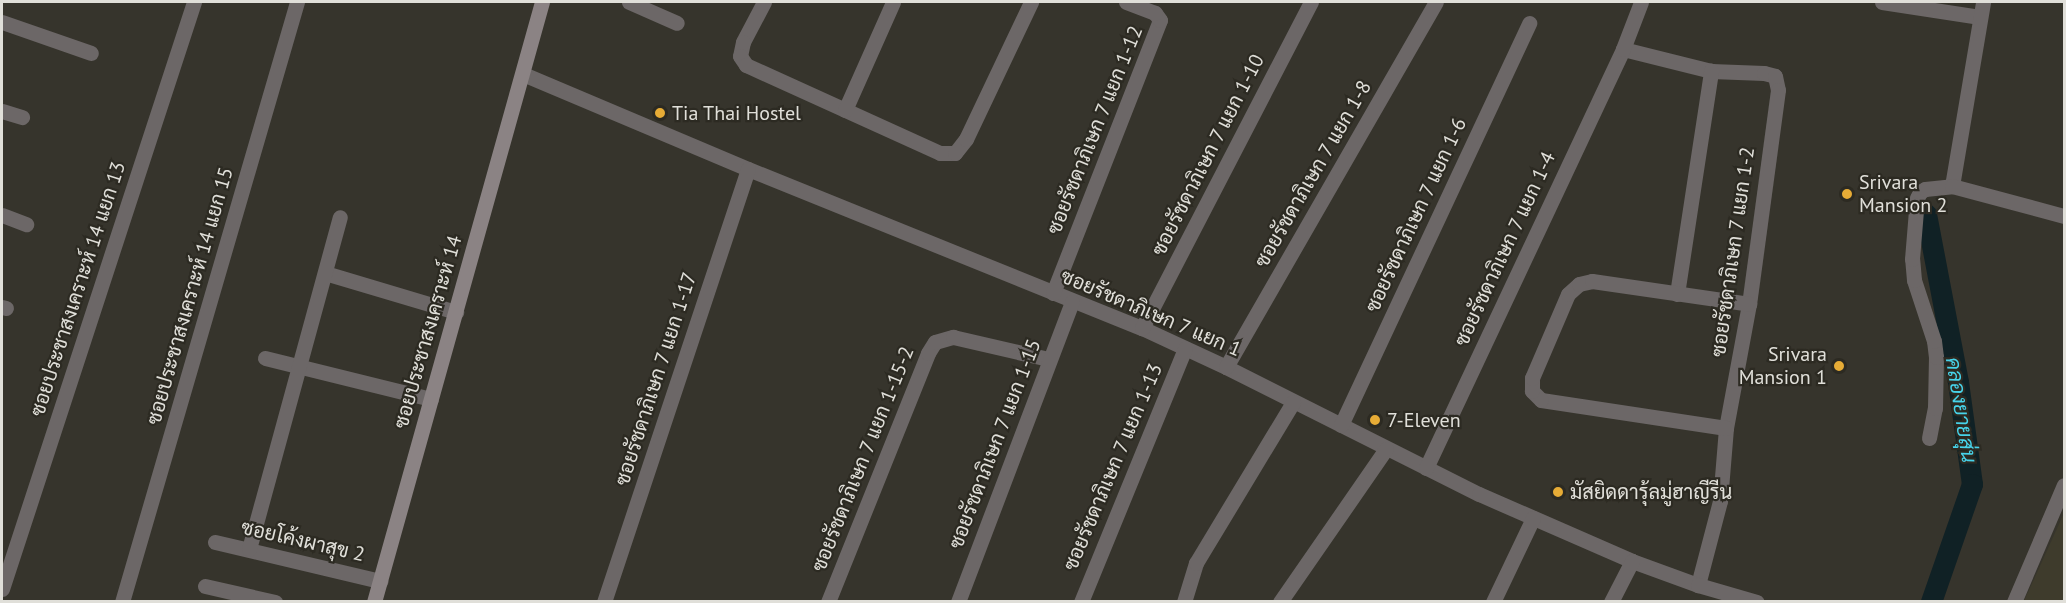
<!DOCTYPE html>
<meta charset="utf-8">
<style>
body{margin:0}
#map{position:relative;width:2066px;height:603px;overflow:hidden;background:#36342c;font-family:"PT Sans",Sarabun,sans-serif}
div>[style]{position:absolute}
.built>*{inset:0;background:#3e3b2c}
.canal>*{height:21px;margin:-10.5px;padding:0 10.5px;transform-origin:10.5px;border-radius:10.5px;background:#102125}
.street>*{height:15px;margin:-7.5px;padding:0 7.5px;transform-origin:7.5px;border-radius:7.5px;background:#6c6767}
.secondary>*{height:15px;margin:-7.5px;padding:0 7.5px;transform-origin:7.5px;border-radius:7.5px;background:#8b8384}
.dots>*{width:16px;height:16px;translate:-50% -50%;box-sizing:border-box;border:3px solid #2c2a22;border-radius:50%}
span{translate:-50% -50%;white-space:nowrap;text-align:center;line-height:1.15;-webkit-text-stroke:4.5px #2c2a22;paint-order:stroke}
.poi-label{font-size:20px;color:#e0dfd9}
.left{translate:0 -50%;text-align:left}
.right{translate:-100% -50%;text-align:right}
.street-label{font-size:20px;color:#e0dfd9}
.water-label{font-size:21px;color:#47d3ea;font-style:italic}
.frame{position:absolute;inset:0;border:3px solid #e0dfd9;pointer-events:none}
</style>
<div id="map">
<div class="built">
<i style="clip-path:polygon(2064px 513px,2064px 601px,2024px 601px)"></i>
</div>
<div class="canal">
<i style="left:1926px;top:214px;width:171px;rotate:79.2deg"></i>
<i style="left:1958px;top:382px;width:103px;rotate:82.2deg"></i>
<i style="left:1972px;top:484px;width:125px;rotate:109.2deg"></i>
</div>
<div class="street">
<i style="left:629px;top:2px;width:52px;rotate:23.6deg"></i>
<i style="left:764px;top:2px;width:45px;rotate:117.7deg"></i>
<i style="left:743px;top:42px;width:14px;rotate:102deg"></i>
<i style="left:740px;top:56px;width:11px;rotate:56deg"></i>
<i style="left:746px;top:65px;width:213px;rotate:24.4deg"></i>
<i style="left:940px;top:153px;width:15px"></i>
<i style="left:955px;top:153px;width:18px;rotate:-52deg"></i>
<i style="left:966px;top:139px;width:152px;rotate:-64.6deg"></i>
<i style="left:1882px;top:2px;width:99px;rotate:8.7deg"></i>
<i style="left:2px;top:22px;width:94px;rotate:19.2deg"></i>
<i style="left:1623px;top:49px;width:91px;rotate:14deg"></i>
<i style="left:1711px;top:71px;width:53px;rotate:2.2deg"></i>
<i style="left:1764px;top:73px;width:11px;rotate:15deg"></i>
<i style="left:1775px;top:76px;width:14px;rotate:78deg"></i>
<i style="left:1778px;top:90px;width:216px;rotate:97.7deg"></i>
<i style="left:1749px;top:304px;width:126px;rotate:100.5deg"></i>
<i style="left:1726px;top:428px;width:73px;rotate:94.7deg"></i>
<i style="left:1720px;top:501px;width:87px;rotate:104.7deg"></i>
<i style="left:523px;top:74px;width:244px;rotate:22.9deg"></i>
<i style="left:748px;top:169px;width:425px;rotate:22deg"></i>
<i style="left:1142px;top:328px;width:93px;rotate:24.9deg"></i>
<i style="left:1226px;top:367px;width:283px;rotate:26.7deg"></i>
<i style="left:1479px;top:494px;width:167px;rotate:23.6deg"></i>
<i style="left:1632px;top:561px;width:70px;rotate:20deg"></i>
<i style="left:1698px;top:585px;width:61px;rotate:16.1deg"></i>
<i style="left:845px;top:110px;width:118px;rotate:-66deg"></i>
<i style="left:2px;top:111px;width:21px;rotate:17deg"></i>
<i style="left:1952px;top:186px;width:187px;rotate:-80.4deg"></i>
<i style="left:2px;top:215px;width:26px;rotate:21deg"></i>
<i style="left:325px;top:273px;width:137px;rotate:16.6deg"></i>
<i style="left:1053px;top:293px;width:293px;rotate:-68.6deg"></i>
<i style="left:1160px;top:20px;width:9px;rotate:-126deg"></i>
<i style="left:1155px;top:13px;width:31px;rotate:-159deg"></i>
<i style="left:1677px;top:294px;width:226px;rotate:-81.3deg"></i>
<i style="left:2px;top:307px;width:4px;rotate:14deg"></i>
<i style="left:1142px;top:328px;width:367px;rotate:-62.6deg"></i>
<i style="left:265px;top:358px;width:171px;rotate:13.9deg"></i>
<i style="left:1226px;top:367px;width:421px;rotate:-60.1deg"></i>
<i style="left:1341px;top:425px;width:444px;rotate:-64.9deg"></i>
<i style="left:1726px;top:428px;width:187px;rotate:-171.4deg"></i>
<i style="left:1541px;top:400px;width:13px;rotate:-135deg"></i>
<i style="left:1532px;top:391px;width:13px;rotate:-90deg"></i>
<i style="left:1532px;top:378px;width:91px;rotate:-66.8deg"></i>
<i style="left:1568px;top:294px;width:15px;rotate:-42deg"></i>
<i style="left:1579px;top:284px;width:13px;rotate:-13deg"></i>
<i style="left:1592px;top:281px;width:159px;rotate:8.3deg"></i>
<i style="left:1929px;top:438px;width:31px;rotate:-79deg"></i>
<i style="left:1935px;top:408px;width:51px;rotate:-88.9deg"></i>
<i style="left:1936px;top:357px;width:16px;rotate:-97deg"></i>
<i style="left:1934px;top:341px;width:64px;rotate:-108.2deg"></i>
<i style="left:1914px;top:280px;width:21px;rotate:-95deg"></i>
<i style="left:1912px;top:259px;width:61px;rotate:-85.3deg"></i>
<i style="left:1917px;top:198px;width:7px;rotate:-63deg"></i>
<i style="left:1920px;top:192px;width:6px;rotate:-31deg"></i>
<i style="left:1925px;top:189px;width:27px;rotate:-6deg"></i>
<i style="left:1952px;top:186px;width:116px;rotate:15deg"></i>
<i style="left:1426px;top:468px;width:463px;rotate:-64.8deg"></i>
<i style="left:1623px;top:49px;width:50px;rotate:-69deg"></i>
<i style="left:215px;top:542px;width:170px;rotate:13.3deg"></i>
<i style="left:249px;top:549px;width:344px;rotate:-74.7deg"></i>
<i style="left:205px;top:586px;width:72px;rotate:12.9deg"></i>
<i style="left:2px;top:589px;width:618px;rotate:-71.89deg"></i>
<i style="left:122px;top:602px;width:625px;rotate:-73.74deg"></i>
<i style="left:604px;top:602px;width:456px;rotate:-71.6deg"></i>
<i style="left:828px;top:602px;width:268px;rotate:-68.1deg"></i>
<i style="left:928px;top:353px;width:13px;rotate:-58deg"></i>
<i style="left:935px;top:342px;width:19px;rotate:-16deg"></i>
<i style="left:953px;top:337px;width:98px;rotate:13deg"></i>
<i style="left:958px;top:602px;width:321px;rotate:-69.2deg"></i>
<i style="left:1081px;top:602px;width:274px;rotate:-67.7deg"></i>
<i style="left:1184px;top:602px;width:41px;rotate:-72.9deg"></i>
<i style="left:1196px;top:563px;width:188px;rotate:-58.9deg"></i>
<i style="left:1280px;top:602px;width:186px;rotate:-55.3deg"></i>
<i style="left:1493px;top:602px;width:93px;rotate:-64.5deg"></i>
<i style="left:1611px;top:602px;width:46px;rotate:-62.9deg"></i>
<i style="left:2014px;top:602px;width:127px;rotate:-66.9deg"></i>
</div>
<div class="secondary">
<i style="left:374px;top:602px;width:623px;rotate:-74.36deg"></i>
</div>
<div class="dots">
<i style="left:660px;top:113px;background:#e7ac36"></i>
<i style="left:1847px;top:194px;background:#e7ac36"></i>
<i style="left:1839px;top:366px;background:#e7ac36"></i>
<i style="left:1375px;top:420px;background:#e7ac36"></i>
<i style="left:1558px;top:492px;background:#e7ac36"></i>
</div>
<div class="poi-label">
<span class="left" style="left:672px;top:113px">Tia Thai Hostel</span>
<span class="left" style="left:1859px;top:194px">Srivara<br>Mansion 2</span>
<span class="right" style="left:1827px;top:366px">Srivara<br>Mansion 1</span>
<span class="left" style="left:1387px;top:420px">7-Eleven</span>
<span class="left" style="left:1570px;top:492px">มัสยิดดารุ้ลมู่ฮาญีรีน</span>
</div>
<div class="street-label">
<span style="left:1095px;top:130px;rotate:-68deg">ซอยรัชดาภิเษก 7 แยก 1-12</span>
<span style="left:1208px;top:155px;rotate:-63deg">ซอยรัชดาภิเษก 7 แยก 1-10</span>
<span style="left:1313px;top:174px;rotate:-60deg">ซอยรัชดาภิเษก 7 แยก 1-8</span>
<span style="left:1416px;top:215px;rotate:-65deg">ซอยรัชดาภิเษก 7 แยก 1-6</span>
<span style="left:1505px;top:249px;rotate:-65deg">ซอยรัชดาภิเษก 7 แยก 1-4</span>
<span style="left:1733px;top:252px;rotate:-82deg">ซอยรัชดาภิเษก 7 แยก 1-2</span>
<span style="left:78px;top:289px;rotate:-72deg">ซอยประชาสงเคราะห์ 14 แยก 13</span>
<span style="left:190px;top:296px;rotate:-74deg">ซอยประชาสงเคราะห์ 14 แยก 15</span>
<span style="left:1151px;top:313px;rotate:23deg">ซอยรัชดาภิเษก 7 แยก 1</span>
<span style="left:428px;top:332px;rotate:-74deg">ซอยประชาสงเคราะห์ 14</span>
<span style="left:656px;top:379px;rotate:-72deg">ซอยรัชดาภิเษก 7 แยก 1-17</span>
<span style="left:995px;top:444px;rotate:-69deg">ซอยรัชดาภิเษก 7 แยก 1-15</span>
<span style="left:863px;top:459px;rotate:-68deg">ซอยรัชดาภิเษก 7 แยก 1-15-2</span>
<span style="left:1113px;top:467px;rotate:-67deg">ซอยรัชดาภิเษก 7 แยก 1-13</span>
<span style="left:303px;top:541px;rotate:13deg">ซอยโค้งผาสุข 2</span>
</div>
<div class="water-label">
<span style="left:1961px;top:410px;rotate:81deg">คลองยายสุ่น</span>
</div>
<div class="frame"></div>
</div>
